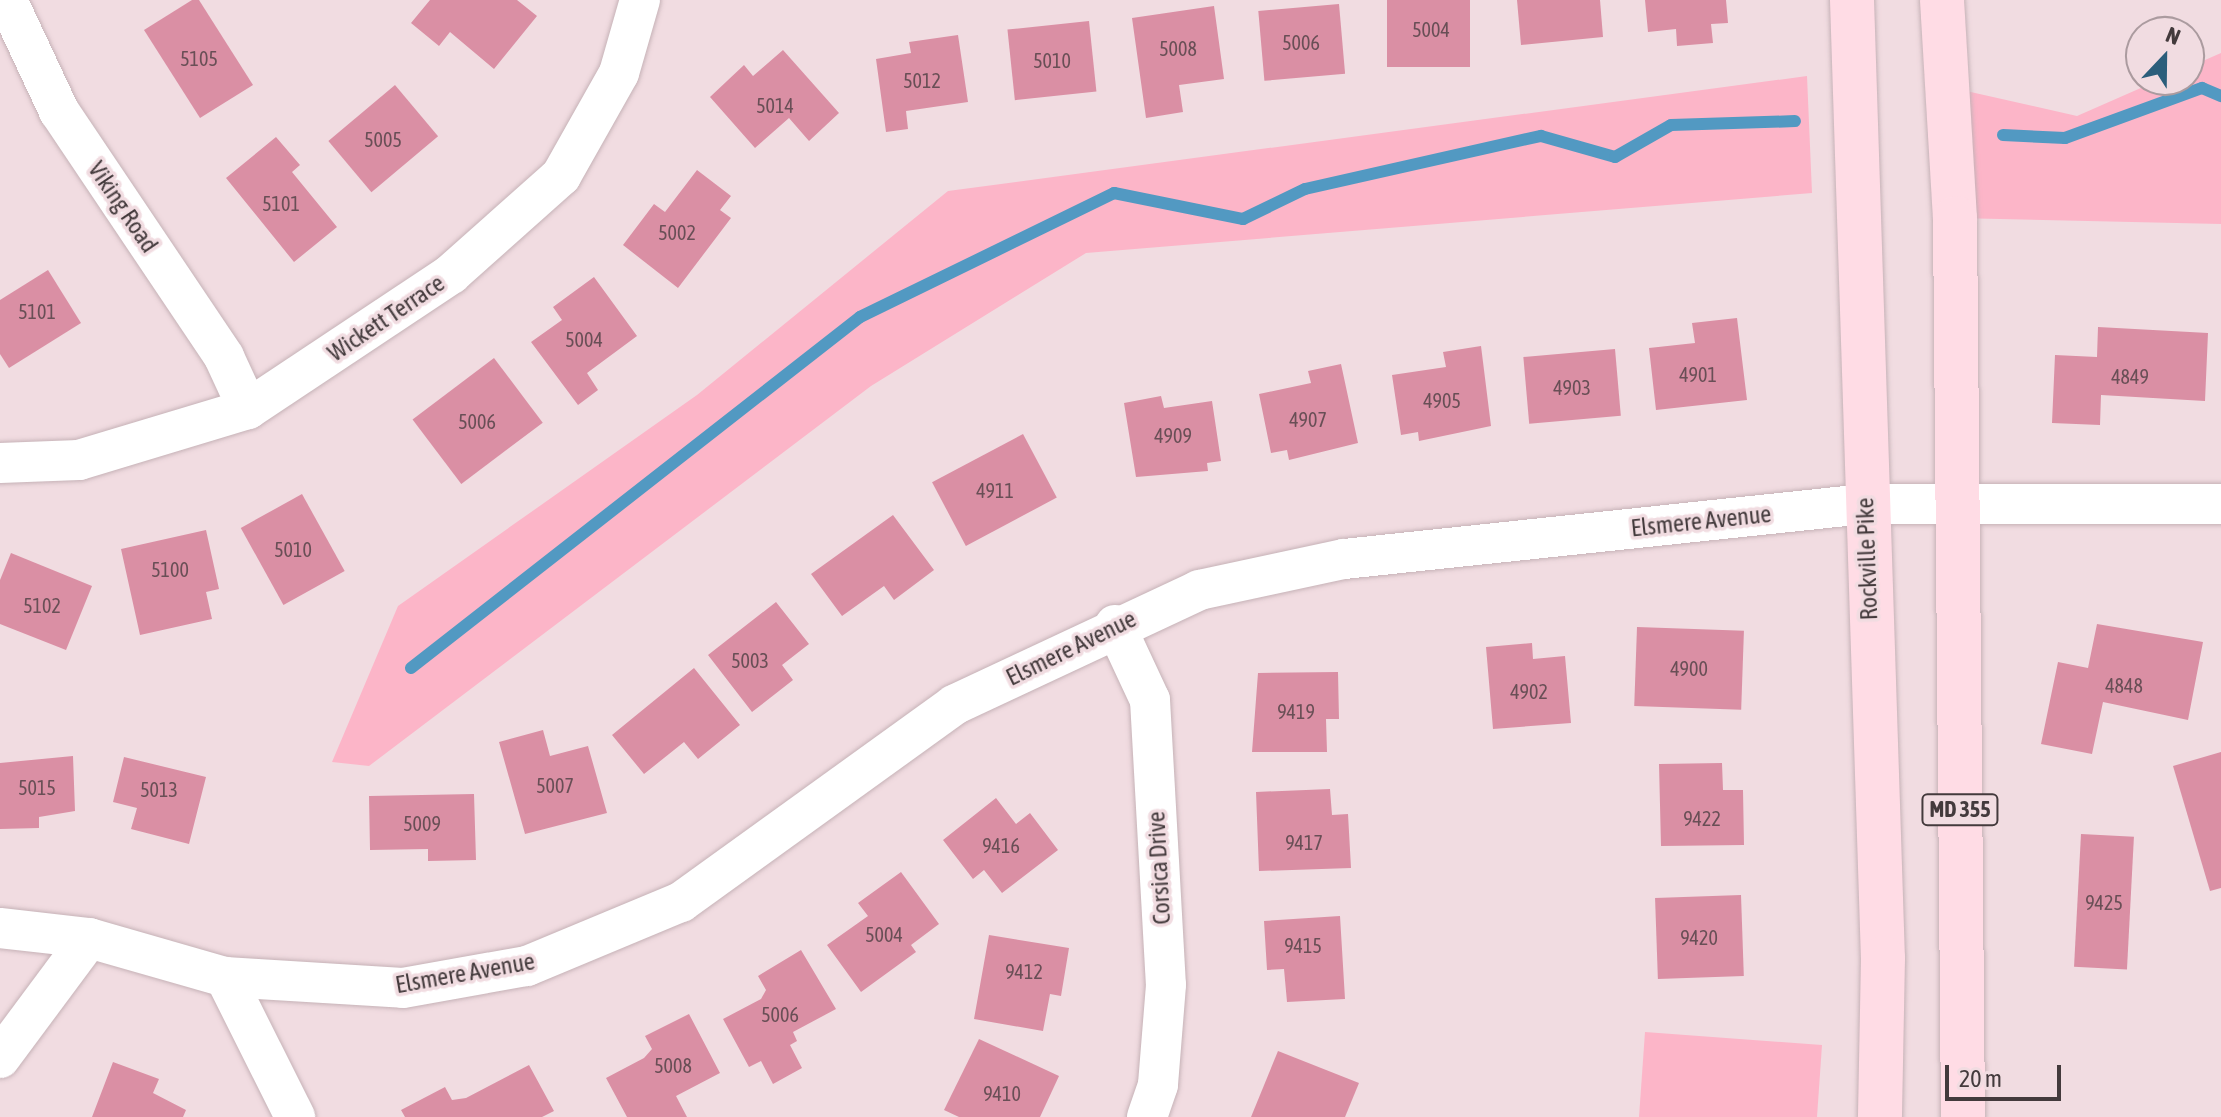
<!DOCTYPE html>
<style>
body{margin:0}
#map{position:relative;width:2221px;height:1117px;overflow:hidden;background:#f1dce1;font-family:"Asap Condensed",sans-serif}
div>[style]{position:absolute}
.green>*{inset:0;background:#fcb5c8}
.stream>*{height:12px;margin:-6px;padding:0 6px;transform-origin:6px;border-radius:6px;background:#5299c2}
.building>*{inset:0;background:#da8fa4;transform-origin:0 0}
.roads{filter:drop-shadow(0 0 2px #c6b2b7) drop-shadow(0 0 2px #c6b2b7)}
.street>*{height:40px;margin:-20px;padding:0 20px;transform-origin:20px;border-radius:20px;background:#fff}
.primary>*{height:44px;margin:-22px;padding:0 22px;transform-origin:22px;border-radius:22px;background:#ffdce5}
span{translate:-50% -50%;white-space:nowrap;text-align:center;line-height:1.15;-webkit-text-stroke:7px #f1dce1;paint-order:stroke}
.number-label{font-size:20px;color:#694f56}
.number-label span{-webkit-text-stroke-width:0}
.shield-label span{padding:2px 6px;background:#f1dce1;border:2px solid;border-radius:6px;-webkit-text-stroke-width:0}
.shield-label{font-size:22px;color:#433a3c;font-weight:700}
.street-label{font-size:24px;color:#433a3c}
.north{position:absolute;left:2125px;top:16px;width:80px;height:80px;box-sizing:border-box;background:#f1dce1;border:2px solid #ab9b9f;border-radius:50%;rotate:22deg;font-size:22px;font-weight:700;line-height:32px;text-align:center;color:#433a3c}
.north::after{content:'';display:block;margin:auto;width:28px;height:36px;background:#2b5e7b;clip-path:polygon(50% 0,100% 100%,50% 72%,0 100%)}
.scale{position:absolute;left:1945px;top:1065px;width:116px;height:36px;box-sizing:border-box;border:4px solid #433a3c;border-top:0;padding-left:10px;font-size:24px;line-height:28px;white-space:nowrap;color:#433a3c;-webkit-text-stroke:6px #f1dce1;paint-order:stroke}
</style>
<div id="map">
<div class="green">
<i style="clip-path:polygon(2221px 53px,2221px 224px,1955px 218px,1944px 86px,2077px 116px,2159px 80px,2189px 80px,2189px 67px)"></i>
<i style="clip-path:polygon(1807px 76px,1812px 193px,1086px 253px,871px 386px,369px 766px,332px 762px,398px 606px,697px 395px,948px 191px)"></i>
<i style="clip-path:polygon(1645px 1032px,1822px 1045px,1817px 1117px,1639px 1117px)"></i>
</div>
<div class="stream">
<i style="left:2003px;top:135px;width:62px;rotate:2.8deg"></i>
<i style="left:2065px;top:138px;width:146px;rotate:-20.1deg"></i>
<i style="left:2202px;top:88px;width:21px;rotate:23deg"></i>
<i style="left:411px;top:668px;width:570px;rotate:-38.02deg"></i>
<i style="left:860px;top:317px;width:283px;rotate:-26deg"></i>
<i style="left:1114px;top:193px;width:132px;rotate:11.4deg"></i>
<i style="left:1243px;top:219px;width:69px;rotate:-25.8deg"></i>
<i style="left:1305px;top:189px;width:242px;rotate:-12.7deg"></i>
<i style="left:1541px;top:136px;width:77px;rotate:15.8deg"></i>
<i style="left:1615px;top:157px;width:64px;rotate:-29.7deg"></i>
<i style="left:1671px;top:125px;width:124px;rotate:-1.8deg"></i>
</div>
<div class="building">
<i style="clip-path:polygon(192px 0,199px 0,253px 85px,200px 118px,144px 30px)"></i>
<i style="clip-path:polygon(430px 0,517px 0,537px 16px,494px 69px,450px 32px,439px 46px,411px 23px)"></i>
<i style="left:1387px;top:0;width:83px;height:67px"></i>
<i style="clip-path:polygon(1517px 0,1600px 0,1603px 37px,1521px 45px)"></i>
<i style="clip-path:polygon(1645px 0,1726px 0,1728px 23px,1711px 24px,1713px 43px,1677px 46px,1676px 29px,1648px 32px)"></i>
<i style="left:1339px;top:4px;width:70px;height:81px;rotate:85deg"></i>
<i style="clip-path:polygon(1214px 6px,1224px 79px,1179px 85px,1183px 112px,1146px 118px,1132px 18px)"></i>
<i style="left:1089px;top:21px;width:71px;height:82px;rotate:84deg"></i>
<i style="clip-path:polygon(958px 35px,968px 102px,906px 111px,908px 129px,886px 132px,876px 59px,911px 53px,909px 42px)"></i>
<i style="clip-path:polygon(783px 50px,839px 113px,809px 141px,789px 118px,755px 148px,710px 97px,744px 65px,753px 76px)"></i>
<i style="left:395px;top:85px;width:67px;height:87px;rotate:50deg"></i>
<i style="clip-path:polygon(276px 137px,300px 165px,292px 172px,337px 227px,294px 262px,226px 178px)"></i>
<i style="clip-path:polygon(697px 170px,731px 196px,720px 210px,731px 218px,678px 288px,623px 245px,654px 204px,665px 212px)"></i>
<i style="clip-path:polygon(48px 270px,81px 323px,9px 368px,0 354px,0 300px)"></i>
<i style="clip-path:polygon(594px 277px,637px 336px,587px 373px,598px 390px,578px 405px,531px 342px,562px 320px,553px 307px)"></i>
<i style="clip-path:polygon(1737px 318px,1747px 400px,1656px 410px,1649px 348px,1695px 343px,1692px 323px)"></i>
<i style="clip-path:polygon(2098px 327px,2208px 333px,2205px 401px,2101px 395px,2100px 425px,2052px 423px,2055px 355px,2097px 357px)"></i>
<i style="clip-path:polygon(1481px 346px,1491px 426px,1419px 441px,1418px 432px,1401px 435px,1392px 375px,1446px 367px,1443px 352px)"></i>
<i style="left:1615px;top:349px;width:67px;height:92px;rotate:85deg"></i>
<i style="left:494px;top:358px;width:81px;height:102px;rotate:53deg"></i>
<i style="clip-path:polygon(1341px 364px,1358px 443px,1289px 460px,1287px 450px,1271px 453px,1259px 394px,1311px 383px,1308px 371px)"></i>
<i style="clip-path:polygon(1161px 396px,1164px 408px,1212px 401px,1221px 461px,1207px 463px,1208px 471px,1136px 477px,1124px 403px)"></i>
<i style="left:1023px;top:434px;width:72px;height:103px;rotate:62deg"></i>
<i style="left:302px;top:494px;width:88px;height:70px;rotate:61deg"></i>
<i style="clip-path:polygon(893px 515px,934px 570px,894px 600px,884px 586px,842px 616px,811px 574px)"></i>
<i style="clip-path:polygon(206px 530px,219px 589px,206px 592px,212px 619px,140px 635px,121px 549px)"></i>
<i style="clip-path:polygon(11px 553px,92px 586px,66px 650px,0 624px,0 580px)"></i>
<i style="clip-path:polygon(776px 602px,809px 644px,782px 665px,793px 680px,752px 712px,708px 655px)"></i>
<i style="clip-path:polygon(2097px 624px,2203px 642px,2188px 720px,2103px 702px,2092px 754px,2041px 744px,2058px 662px,2088px 668px)"></i>
<i style="left:1637px;top:627px;width:107px;height:79px;rotate:2deg"></i>
<i style="clip-path:polygon(1532px 643px,1533px 659px,1565px 656px,1571px 723px,1493px 729px,1486px 647px)"></i>
<i style="clip-path:polygon(694px 668px,740px 725px,698px 759px,684px 742px,644px 774px,612px 735px)"></i>
<i style="clip-path:polygon(1338px 672px,1339px 719px,1326px 719px,1327px 752px,1252px 752px,1258px 673px)"></i>
<i style="clip-path:polygon(543px 730px,550px 756px,588px 746px,607px 813px,525px 834px,499px 742px)"></i>
<i style="clip-path:polygon(2221px 752px,2221px 888px,2210px 891px,2173px 766px)"></i>
<i style="clip-path:polygon(73px 756px,75px 811px,39px 817px,39px 828px,0 829px,0 763px)"></i>
<i style="clip-path:polygon(124px 757px,206px 777px,189px 844px,131px 829px,137px 808px,113px 802px)"></i>
<i style="clip-path:polygon(1722px 763px,1723px 790px,1743px 790px,1744px 845px,1661px 846px,1659px 764px)"></i>
<i style="clip-path:polygon(1330px 789px,1332px 815px,1348px 814px,1351px 868px,1259px 871px,1256px 792px)"></i>
<i style="clip-path:polygon(474px 794px,476px 860px,428px 861px,428px 849px,370px 850px,369px 796px)"></i>
<i style="clip-path:polygon(996px 798px,1016px 824px,1030px 813px,1058px 850px,1002px 893px,984px 870px,973px 879px,943px 840px)"></i>
<i style="left:2081px;top:834px;width:53px;height:133px;rotate:3deg"></i>
<i style="clip-path:polygon(901px 872px,939px 924px,911px 945px,916px 952px,861px 992px,827px 945px,868px 916px,858px 903px)"></i>
<i style="left:1741px;top:895px;width:81px;height:86px;rotate:88deg"></i>
<i style="clip-path:polygon(1340px 916px,1345px 999px,1287px 1002px,1284px 969px,1267px 970px,1264px 921px)"></i>
<i style="clip-path:polygon(989px 935px,1069px 948px,1061px 996px,1050px 994px,1043px 1031px,974px 1019px)"></i>
<i style="clip-path:polygon(801px 950px,836px 1009px,793px 1032px,797px 1041px,790px 1045px,802px 1068px,773px 1084px,761px 1061px,749px 1067px,723px 1019px,761px 999px,766px 990px,758px 976px)"></i>
<i style="clip-path:polygon(689px 1014px,720px 1073px,676px 1096px,687px 1117px,627px 1117px,606px 1078px,644px 1058px,652px 1049px,645px 1036px)"></i>
<i style="clip-path:polygon(979px 1039px,1059px 1076px,1040px 1117px,959px 1117px,944px 1110px)"></i>
<i style="clip-path:polygon(1278px 1051px,1359px 1083px,1345px 1117px,1251px 1117px)"></i>
<i style="clip-path:polygon(113px 1062px,159px 1079px,153px 1093px,186px 1110px,183px 1117px,92px 1117px)"></i>
<i style="clip-path:polygon(529px 1065px,554px 1111px,542px 1117px,405px 1117px,401px 1110px,445px 1087px,452px 1100px,466px 1098px)"></i>
</div>
<div class="roads">
<div class="street">
<i style="left:7px;top:0;width:123px;rotate:64.9deg"></i>
<i style="left:59px;top:111px;width:296px;rotate:56.1deg"></i>
<i style="left:224px;top:357px;width:57px;rotate:65.2deg"></i>
<i style="left:0;top:463px;width:79px;rotate:-2.2deg"></i>
<i style="left:79px;top:460px;width:177px;rotate:-16.8deg"></i>
<i style="left:248px;top:409px;width:244px;rotate:-33.6deg"></i>
<i style="left:451px;top:274px;width:147px;rotate:-41.7deg"></i>
<i style="left:561px;top:176px;width:118px;rotate:-60.6deg"></i>
<i style="left:619px;top:73px;width:76px;rotate:-74deg"></i>
<i style="left:1115px;top:625px;width:83px;rotate:65deg"></i>
<i style="left:1150px;top:700px;width:285px;rotate:86.8deg"></i>
<i style="left:1166px;top:985px;width:100px;rotate:94.6deg"></i>
<i style="left:1158px;top:1085px;width:34px;rotate:109deg"></i>
<i style="left:0;top:928px;width:90px;rotate:6.4deg"></i>
<i style="left:89px;top:938px;width:141px;rotate:16deg"></i>
<i style="left:225px;top:977px;width:178px;rotate:3.5deg"></i>
<i style="left:403px;top:988px;width:126px;rotate:-10.1deg"></i>
<i style="left:527px;top:966px;width:167px;rotate:-22.6deg"></i>
<i style="left:681px;top:902px;width:337px;rotate:-35.8deg"></i>
<i style="left:954px;top:705px;width:271px;rotate:-25.1deg"></i>
<i style="left:1199px;top:590px;width:148px;rotate:-12.1deg"></i>
<i style="left:1344px;top:559px;width:524px;rotate:-6.03deg"></i>
<i style="left:1865px;top:504px;width:356px"></i>
<i style="left:225px;top:977px;width:157px;rotate:63.4deg"></i>
<i style="left:0;top:1058px;width:149px;rotate:-53.4deg"></i>
</div>
<div class="primary">
<i style="left:1852px;top:0;width:959px;rotate:88.15deg"></i>
<i style="left:1883px;top:958px;width:159px;rotate:91.1deg"></i>
<i style="left:1942px;top:0;width:218px;rotate:86.6deg"></i>
<i style="left:1955px;top:218px;width:899px;rotate:89.49deg"></i>
</div>
</div>
<div class="number-label">
<span style="left:1431px;top:29px">5004</span>
<span style="left:1301px;top:42px">5006</span>
<span style="left:1178px;top:48px">5008</span>
<span style="left:199px;top:58px">5105</span>
<span style="left:1052px;top:60px">5010</span>
<span style="left:922px;top:80px">5012</span>
<span style="left:775px;top:105px">5014</span>
<span style="left:383px;top:139px">5005</span>
<span style="left:281px;top:203px">5101</span>
<span style="left:677px;top:232px">5002</span>
<span style="left:37px;top:311px">5101</span>
<span style="left:584px;top:339px">5004</span>
<span style="left:1698px;top:374px">4901</span>
<span style="left:2130px;top:376px">4849</span>
<span style="left:1572px;top:387px">4903</span>
<span style="left:1442px;top:400px">4905</span>
<span style="left:1308px;top:419px">4907</span>
<span style="left:477px;top:421px">5006</span>
<span style="left:1173px;top:435px">4909</span>
<span style="left:995px;top:490px">4911</span>
<span style="left:293px;top:549px">5010</span>
<span style="left:170px;top:569px">5100</span>
<span style="left:42px;top:605px">5102</span>
<span style="left:750px;top:660px">5003</span>
<span style="left:1689px;top:668px">4900</span>
<span style="left:2124px;top:685px">4848</span>
<span style="left:1529px;top:691px">4902</span>
<span style="left:1296px;top:711px">9419</span>
<span style="left:555px;top:785px">5007</span>
<span style="left:37px;top:787px">5015</span>
<span style="left:159px;top:789px">5013</span>
<span style="left:1702px;top:818px">9422</span>
<span style="left:422px;top:823px">5009</span>
<span style="left:1304px;top:842px">9417</span>
<span style="left:1001px;top:845px">9416</span>
<span style="left:2104px;top:902px">9425</span>
<span style="left:884px;top:934px">5004</span>
<span style="left:1699px;top:937px">9420</span>
<span style="left:1303px;top:945px">9415</span>
<span style="left:1024px;top:971px">9412</span>
<span style="left:780px;top:1014px">5006</span>
<span style="left:673px;top:1065px">5008</span>
<span style="left:1002px;top:1093px">9410</span>
</div>
<div class="shield-label">
<span style="left:1960px;top:810px">MD 355</span>
</div>
<div class="street-label">
<span style="left:123px;top:207px;rotate:56deg">Viking Road</span>
<span style="left:386px;top:318px;rotate:-34deg">Wickett Terrace</span>
<span style="left:1701px;top:521px;rotate:-6deg">Elsmere Avenue</span>
<span style="left:1867px;top:559px;rotate:-92deg">Rockville Pike</span>
<span style="left:1071px;top:648px;rotate:-26deg">Elsmere Avenue</span>
<span style="left:1159px;top:868px;rotate:-93deg">Corsica Drive</span>
<span style="left:465px;top:973px;rotate:-10deg">Elsmere Avenue</span>
</div>
<div class="north">N</div>
<div class="scale">20 m</div>
</div>
